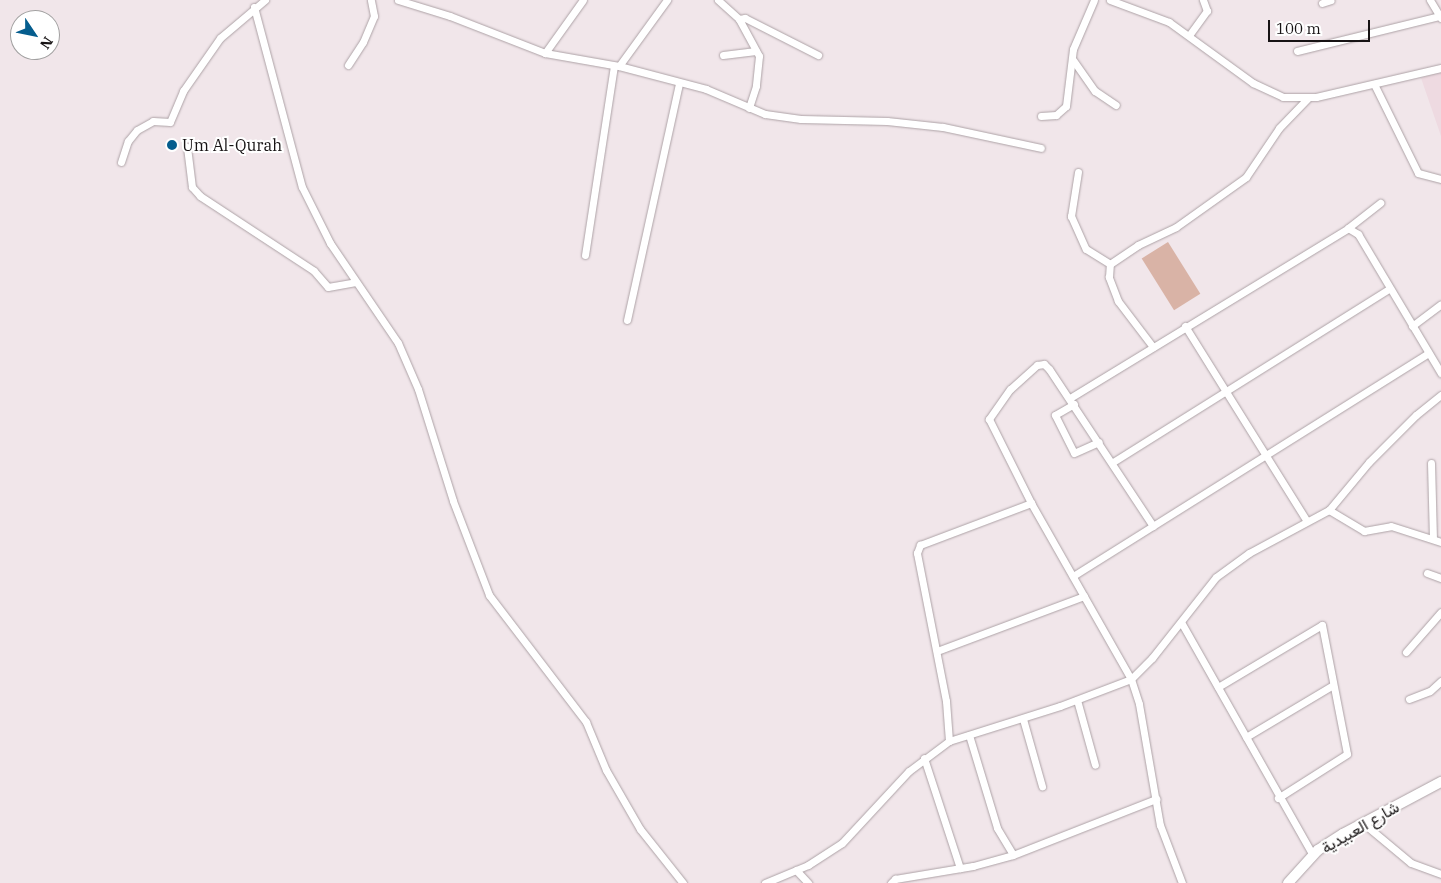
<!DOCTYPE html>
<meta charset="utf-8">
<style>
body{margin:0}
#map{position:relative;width:1441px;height:883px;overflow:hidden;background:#f1e6ea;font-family:"IBM Plex Serif",Vazirmatn,serif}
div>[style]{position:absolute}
.built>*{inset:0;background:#eedae1}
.green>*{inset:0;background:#d9b3a6;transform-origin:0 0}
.roads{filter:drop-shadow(0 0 1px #ada2a6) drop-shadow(0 0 1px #ada2a6)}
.street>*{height:7px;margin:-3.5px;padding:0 3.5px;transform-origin:3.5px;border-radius:3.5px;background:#fff}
.secondary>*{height:10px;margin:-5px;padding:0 5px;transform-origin:5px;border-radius:5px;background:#fff}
.dots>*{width:14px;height:14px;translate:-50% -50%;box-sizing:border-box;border:2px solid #fff;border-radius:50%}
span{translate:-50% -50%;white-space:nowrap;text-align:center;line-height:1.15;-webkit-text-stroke:4px #fff;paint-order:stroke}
.poi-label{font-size:16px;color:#171314}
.left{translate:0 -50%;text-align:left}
.street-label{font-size:16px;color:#171314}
.north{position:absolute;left:10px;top:10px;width:50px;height:50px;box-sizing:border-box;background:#fff;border:1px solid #a2a1a1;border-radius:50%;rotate:124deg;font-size:14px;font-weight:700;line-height:20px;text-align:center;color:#171314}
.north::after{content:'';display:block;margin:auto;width:18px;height:22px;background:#055d8e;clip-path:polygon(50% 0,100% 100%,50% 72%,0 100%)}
.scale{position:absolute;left:1268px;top:20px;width:102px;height:22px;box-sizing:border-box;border:2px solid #171314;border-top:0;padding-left:6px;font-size:15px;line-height:18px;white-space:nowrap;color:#171314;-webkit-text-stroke:4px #fff;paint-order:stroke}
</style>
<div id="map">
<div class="built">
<i style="clip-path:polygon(1441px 72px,1441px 136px,1421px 78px)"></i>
</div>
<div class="green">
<i style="left:1168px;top:242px;width:61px;height:31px;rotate:58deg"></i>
</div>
<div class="roads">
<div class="street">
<i style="left:398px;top:0;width:54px;rotate:17.1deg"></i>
<i style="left:450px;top:16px;width:102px;rotate:21.3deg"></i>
<i style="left:545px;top:53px;width:75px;rotate:10deg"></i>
<i style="left:619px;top:66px;width:90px;rotate:14.8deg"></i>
<i style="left:706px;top:89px;width:64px;rotate:23deg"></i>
<i style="left:765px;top:114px;width:36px;rotate:8deg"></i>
<i style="left:801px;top:119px;width:86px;rotate:1.3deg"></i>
<i style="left:887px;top:121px;width:56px;rotate:6.1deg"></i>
<i style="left:943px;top:127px;width:100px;rotate:12.1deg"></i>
<i style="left:718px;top:0;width:28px;rotate:42deg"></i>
<i style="left:739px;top:19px;width:42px;rotate:61.6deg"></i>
<i style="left:759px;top:56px;width:30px;rotate:96deg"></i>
<i style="left:756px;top:86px;width:23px;rotate:108deg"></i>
<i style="left:1110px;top:0;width:63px;rotate:20.4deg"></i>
<i style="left:1169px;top:22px;width:104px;rotate:36deg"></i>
<i style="left:1253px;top:83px;width:33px;rotate:25deg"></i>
<i style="left:1283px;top:97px;width:33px"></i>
<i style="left:1316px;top:97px;width:128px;rotate:-13.1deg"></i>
<i style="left:1430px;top:0;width:21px;rotate:59deg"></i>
<i style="left:1322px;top:3px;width:9px;rotate:-18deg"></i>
<i style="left:254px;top:7px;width:186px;rotate:75.1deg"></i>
<i style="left:302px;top:187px;width:63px;rotate:63.4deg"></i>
<i style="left:330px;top:243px;width:121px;rotate:55.8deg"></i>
<i style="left:398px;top:343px;width:50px;rotate:66.5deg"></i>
<i style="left:418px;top:389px;width:117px;rotate:72.6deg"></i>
<i style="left:453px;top:501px;width:101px;rotate:69deg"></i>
<i style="left:489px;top:595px;width:160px;rotate:52.6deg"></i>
<i style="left:586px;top:722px;width:52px;rotate:67.4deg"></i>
<i style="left:606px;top:770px;width:68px;rotate:60deg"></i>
<i style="left:640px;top:829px;width:69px;rotate:51.5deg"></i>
<i style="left:739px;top:19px;width:6px;rotate:-9deg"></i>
<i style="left:745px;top:18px;width:82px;rotate:26.9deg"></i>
<i style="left:1190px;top:34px;width:29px;rotate:-54deg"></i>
<i style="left:1207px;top:11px;width:12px;rotate:-110deg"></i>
<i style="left:1297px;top:51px;width:146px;rotate:-13.8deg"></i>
<i style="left:545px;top:53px;width:65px;rotate:-54.4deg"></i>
<i style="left:723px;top:55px;width:33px;rotate:-7deg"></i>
<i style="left:1073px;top:60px;width:38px;rotate:55deg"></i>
<i style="left:1095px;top:91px;width:25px;rotate:34deg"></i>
<i style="left:348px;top:65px;width:27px;rotate:-57deg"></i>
<i style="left:363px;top:42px;width:28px;rotate:-67deg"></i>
<i style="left:374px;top:16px;width:16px;rotate:-101deg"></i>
<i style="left:619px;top:66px;width:82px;rotate:-54deg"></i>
<i style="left:1374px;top:84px;width:99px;rotate:63.7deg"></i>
<i style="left:1418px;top:173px;width:24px;rotate:15deg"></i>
<i style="left:1041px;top:116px;width:15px;rotate:-4deg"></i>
<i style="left:1056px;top:115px;width:13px;rotate:-42deg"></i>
<i style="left:1066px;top:106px;width:57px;rotate:-83deg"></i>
<i style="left:1073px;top:49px;width:53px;rotate:-66.8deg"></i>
<i style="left:187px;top:147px;width:40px;rotate:82.9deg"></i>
<i style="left:192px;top:187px;width:12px;rotate:48deg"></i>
<i style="left:200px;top:196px;width:136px;rotate:33.3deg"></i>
<i style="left:314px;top:271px;width:21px;rotate:49deg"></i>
<i style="left:328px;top:287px;width:28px;rotate:-10deg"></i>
<i style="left:121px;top:162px;width:22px;rotate:-72deg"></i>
<i style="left:128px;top:141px;width:14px;rotate:-51deg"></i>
<i style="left:137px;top:130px;width:18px;rotate:-29deg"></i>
<i style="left:153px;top:121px;width:17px;rotate:3deg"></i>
<i style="left:170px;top:122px;width:34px;rotate:-67deg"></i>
<i style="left:183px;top:91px;width:65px;rotate:-55.1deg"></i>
<i style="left:220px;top:38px;width:59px;rotate:-40.2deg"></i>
<i style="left:1078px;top:172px;width:45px;rotate:99deg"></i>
<i style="left:1071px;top:216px;width:36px;rotate:66deg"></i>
<i style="left:1086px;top:249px;width:28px;rotate:32deg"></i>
<i style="left:1348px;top:228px;width:41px;rotate:-38deg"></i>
<i style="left:585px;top:255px;width:191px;rotate:-81.3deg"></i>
<i style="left:627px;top:320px;width:242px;rotate:-77.6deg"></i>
<i style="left:1185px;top:326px;width:230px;rotate:58deg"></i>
<i style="left:1412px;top:326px;width:36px;rotate:-37deg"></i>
<i style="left:1153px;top:347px;width:58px;rotate:-127.3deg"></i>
<i style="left:1118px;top:301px;width:26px;rotate:-111deg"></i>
<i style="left:1109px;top:277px;width:13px;rotate:-86deg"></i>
<i style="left:1110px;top:264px;width:34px;rotate:-34deg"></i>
<i style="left:1138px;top:245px;width:42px;rotate:-25.3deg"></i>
<i style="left:1176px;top:227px;width:86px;rotate:-35.5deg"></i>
<i style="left:1246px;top:177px;width:59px;rotate:-56deg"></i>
<i style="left:1279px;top:128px;width:42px;rotate:-46deg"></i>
<i style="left:1070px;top:398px;width:326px;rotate:-31.4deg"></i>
<i style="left:1348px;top:228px;width:12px;rotate:31deg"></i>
<i style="left:1358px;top:234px;width:162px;rotate:59.2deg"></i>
<i style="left:1074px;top:404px;width:22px;rotate:150deg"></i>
<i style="left:1055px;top:415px;width:42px;rotate:63.4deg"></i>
<i style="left:1074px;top:453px;width:27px;rotate:-24deg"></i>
<i style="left:1113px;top:462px;width:326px;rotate:-32.1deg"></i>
<i style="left:1431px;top:463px;width:75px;rotate:88.5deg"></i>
<i style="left:1329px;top:510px;width:41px;rotate:31deg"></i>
<i style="left:1364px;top:531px;width:27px;rotate:-10deg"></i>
<i style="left:1391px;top:526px;width:52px;rotate:17.7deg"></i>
<i style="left:1153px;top:526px;width:188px;rotate:-123.5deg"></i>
<i style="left:1049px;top:369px;width:7px;rotate:-135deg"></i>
<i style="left:1044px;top:364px;width:7px;rotate:172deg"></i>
<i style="left:1037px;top:365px;width:36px;rotate:138deg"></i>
<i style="left:1010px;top:389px;width:37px;rotate:125deg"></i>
<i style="left:989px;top:419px;width:94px;rotate:63.4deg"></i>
<i style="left:1031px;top:503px;width:202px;rotate:60.4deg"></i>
<i style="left:1131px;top:679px;width:26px;rotate:72deg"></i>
<i style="left:1139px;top:704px;width:123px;rotate:80.2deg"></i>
<i style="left:1160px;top:825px;width:62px;rotate:69.2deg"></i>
<i style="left:1427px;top:573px;width:15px;rotate:20deg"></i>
<i style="left:1073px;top:576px;width:419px;rotate:-32.1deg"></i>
<i style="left:1181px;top:622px;width:268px;rotate:60.5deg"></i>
<i style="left:937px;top:651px;width:157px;rotate:-20.5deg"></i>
<i style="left:1406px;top:652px;width:53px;rotate:-48.8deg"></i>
<i style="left:1218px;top:687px;width:121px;rotate:-30.8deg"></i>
<i style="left:1322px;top:625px;width:131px;rotate:79deg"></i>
<i style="left:1347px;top:754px;width:82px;rotate:147.5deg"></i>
<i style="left:1409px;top:699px;width:22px;rotate:-21deg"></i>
<i style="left:1430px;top:691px;width:15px;rotate:-42deg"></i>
<i style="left:1077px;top:700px;width:67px;rotate:74.5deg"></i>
<i style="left:1023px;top:719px;width:70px;rotate:74.2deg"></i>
<i style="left:969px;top:735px;width:97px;rotate:73.2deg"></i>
<i style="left:997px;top:828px;width:31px;rotate:59deg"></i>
<i style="left:1246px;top:737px;width:101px;rotate:-30.9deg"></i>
<i style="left:949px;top:741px;width:40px;rotate:-94.3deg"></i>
<i style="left:946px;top:701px;width:151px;rotate:-101.1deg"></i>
<i style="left:917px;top:553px;width:9px;rotate:-69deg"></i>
<i style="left:920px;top:545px;width:119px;rotate:-20.7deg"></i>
<i style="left:924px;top:758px;width:116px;rotate:71.9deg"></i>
<i style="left:1363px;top:823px;width:62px;rotate:39.8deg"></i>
<i style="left:1411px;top:863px;width:32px;rotate:20deg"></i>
<i style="left:796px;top:870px;width:18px;rotate:47deg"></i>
<i style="left:765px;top:883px;width:47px;rotate:-22.7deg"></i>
<i style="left:808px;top:865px;width:40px;rotate:-32.9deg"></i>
<i style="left:842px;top:843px;width:98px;rotate:-47.1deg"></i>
<i style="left:909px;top:771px;width:50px;rotate:-36.9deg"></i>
<i style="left:949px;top:741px;width:116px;rotate:-17.5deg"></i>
<i style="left:1060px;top:706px;width:76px;rotate:-20.8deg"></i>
<i style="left:1131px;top:679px;width:30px;rotate:-45deg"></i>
<i style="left:1152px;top:658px;width:103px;rotate:-51.7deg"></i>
<i style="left:1216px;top:577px;width:41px;rotate:-36deg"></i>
<i style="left:1249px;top:553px;width:91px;rotate:-28.3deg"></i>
<i style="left:1329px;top:510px;width:62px;rotate:-50.2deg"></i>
<i style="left:1369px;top:462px;width:66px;rotate:-45deg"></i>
<i style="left:1416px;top:415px;width:32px;rotate:-39deg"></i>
<i style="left:891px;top:883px;width:6px;rotate:-45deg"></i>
<i style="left:895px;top:879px;width:79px;rotate:-9.5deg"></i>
<i style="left:973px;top:866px;width:41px;rotate:-15.4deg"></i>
<i style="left:1013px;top:855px;width:154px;rotate:-21.4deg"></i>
</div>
<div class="secondary">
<i style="left:1288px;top:883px;width:45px;rotate:-47.7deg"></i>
<i style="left:1318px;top:850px;width:30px;rotate:-33deg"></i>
<i style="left:1343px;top:834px;width:111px;rotate:-28deg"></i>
</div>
</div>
<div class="dots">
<i style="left:172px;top:145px;background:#055d8e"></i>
</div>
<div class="poi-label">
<span class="left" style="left:182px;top:145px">Um Al-Qurah</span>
</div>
<div class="street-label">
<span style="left:1360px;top:827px;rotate:-30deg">شارع العبيدية</span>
</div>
<div class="north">N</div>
<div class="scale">100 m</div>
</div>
